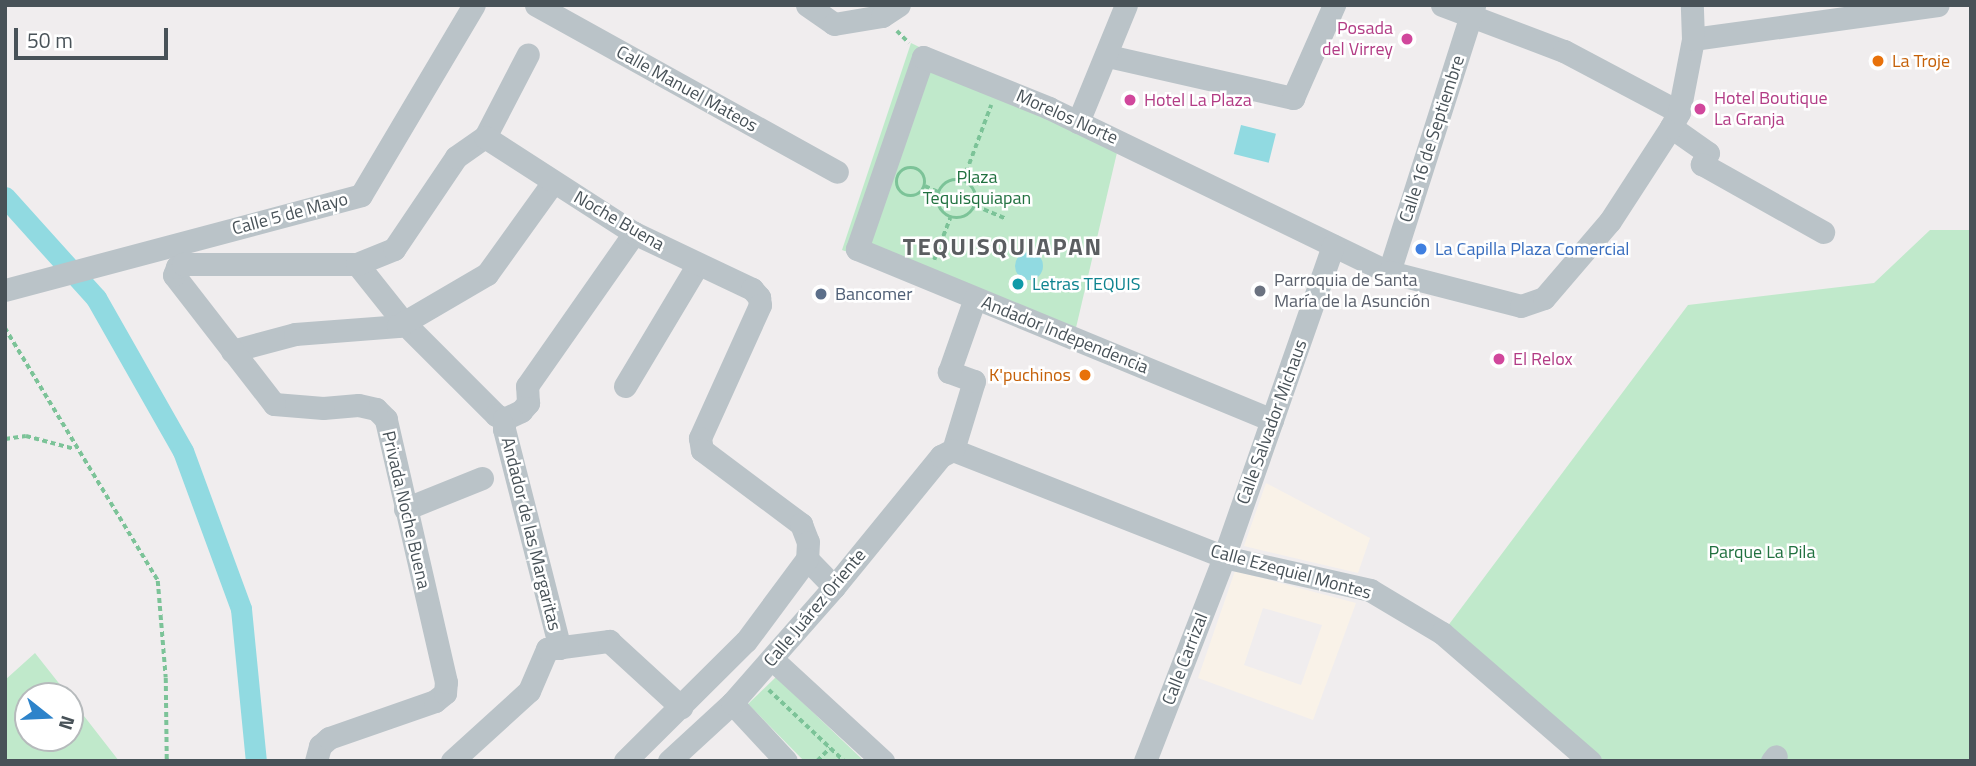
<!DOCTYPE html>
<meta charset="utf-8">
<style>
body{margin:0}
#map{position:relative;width:1976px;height:766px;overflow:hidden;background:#f0edee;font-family:"Titillium Web",sans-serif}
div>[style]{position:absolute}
.commercial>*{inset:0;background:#f9f2e8}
.green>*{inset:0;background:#c0e9cb}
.water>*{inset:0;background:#91dae1;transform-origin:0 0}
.round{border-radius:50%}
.canal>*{height:21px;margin:-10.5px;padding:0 10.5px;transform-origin:10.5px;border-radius:10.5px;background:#91dae1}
.path>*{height:3.5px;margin-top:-1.75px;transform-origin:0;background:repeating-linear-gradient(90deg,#7cc398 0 5px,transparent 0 8.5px)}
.path>.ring{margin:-1.75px;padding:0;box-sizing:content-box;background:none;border:3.5px solid #7cc398;border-radius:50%}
.minor>*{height:23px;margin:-11.5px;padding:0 11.5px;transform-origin:11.5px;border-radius:11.5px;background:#bac3c8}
.dots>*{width:19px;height:19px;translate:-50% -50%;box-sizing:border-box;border:4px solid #fff;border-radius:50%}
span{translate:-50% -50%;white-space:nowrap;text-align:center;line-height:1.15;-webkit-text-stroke:5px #fff;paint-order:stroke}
.hotel-label{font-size:18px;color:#b23c85}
.right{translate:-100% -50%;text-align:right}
.left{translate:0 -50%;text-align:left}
.food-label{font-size:18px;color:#c56008}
.street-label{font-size:18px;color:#485258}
.park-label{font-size:18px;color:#217140}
.shop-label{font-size:18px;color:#366cbe}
.worship-label{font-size:18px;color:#5b616d}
.culture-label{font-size:18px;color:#0d838f}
.service-label{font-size:18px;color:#4e5e75}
.district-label{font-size:24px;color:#5b5e61;font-weight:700;letter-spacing:2px}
.frame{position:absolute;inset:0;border:7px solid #485258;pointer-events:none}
.north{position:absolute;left:14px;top:682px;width:70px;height:70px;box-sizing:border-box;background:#fff;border:2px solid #b6babc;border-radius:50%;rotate:108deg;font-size:19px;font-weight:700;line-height:28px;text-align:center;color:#485258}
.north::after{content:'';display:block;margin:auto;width:24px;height:32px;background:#2d83ca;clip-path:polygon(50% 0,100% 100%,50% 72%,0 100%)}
.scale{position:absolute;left:14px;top:28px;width:154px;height:32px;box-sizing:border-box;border:4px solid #485258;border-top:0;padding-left:9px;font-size:21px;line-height:24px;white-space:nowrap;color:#485258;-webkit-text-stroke:5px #fff;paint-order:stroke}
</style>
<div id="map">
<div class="commercial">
<i style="clip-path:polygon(1266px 483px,1370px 538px,1358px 573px,1244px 546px)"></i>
<i style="clip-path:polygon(evenodd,1235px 571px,1356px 603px,1313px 720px,1198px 678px,1235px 571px,1263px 608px,1322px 625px,1301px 685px,1244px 665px,1263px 608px)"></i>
</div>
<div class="green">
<i style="clip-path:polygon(911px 43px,1119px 144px,1075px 332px,842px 250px)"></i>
<i style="clip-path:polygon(1930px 230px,1971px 230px,1971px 761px,1599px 761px,1447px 627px,1688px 305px,1874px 283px)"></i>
<i style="clip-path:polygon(35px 653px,69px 696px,28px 696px,28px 738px,70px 738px,70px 698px,119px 761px,5px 761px,5px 680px)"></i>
<i style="clip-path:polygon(776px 677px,864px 761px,804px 761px,748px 704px)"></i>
</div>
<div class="water">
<i style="left:1241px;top:125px;width:36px;height:30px;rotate:14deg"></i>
<i class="round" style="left:1015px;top:252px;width:28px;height:28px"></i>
</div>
<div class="canal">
<i style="left:5px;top:197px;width:136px;rotate:48deg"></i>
<i style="left:96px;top:298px;width:176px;rotate:60.4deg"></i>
<i style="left:183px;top:451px;width:168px;rotate:69.8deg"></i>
<i style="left:241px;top:609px;width:153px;rotate:84.4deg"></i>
</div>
<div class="path">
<i style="left:897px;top:31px;width:17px;rotate:45deg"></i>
<i class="ring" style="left:897px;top:168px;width:24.5px;height:24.5px"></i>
<i class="ring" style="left:938px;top:180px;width:34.5px;height:34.5px"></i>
<i style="left:963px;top:180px;width:80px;rotate:-69.5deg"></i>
<i style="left:925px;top:186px;width:14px;rotate:25deg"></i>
<i style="left:976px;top:206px;width:33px;rotate:23deg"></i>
<i style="left:934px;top:260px;width:45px;rotate:-69.1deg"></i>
<i style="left:5px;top:328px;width:296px;rotate:58.8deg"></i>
<i style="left:158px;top:581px;width:97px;rotate:85.3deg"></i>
<i style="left:166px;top:678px;width:83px;rotate:89.3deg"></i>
<i style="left:5px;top:439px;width:21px;rotate:-8deg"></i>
<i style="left:26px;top:436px;width:51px;rotate:14.9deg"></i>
<i style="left:769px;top:690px;width:103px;rotate:43.4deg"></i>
<i style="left:817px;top:761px;width:18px;rotate:-45deg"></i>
</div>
<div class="minor">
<i style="left:536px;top:5px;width:344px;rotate:29deg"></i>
<i style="left:807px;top:5px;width:33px;rotate:35deg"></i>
<i style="left:834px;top:24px;width:49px;rotate:-9.5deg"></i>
<i style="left:882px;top:16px;width:20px;rotate:-33deg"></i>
<i style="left:1442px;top:5px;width:130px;rotate:20.7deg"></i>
<i style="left:1564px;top:51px;width:130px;rotate:27.9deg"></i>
<i style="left:1693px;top:39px;width:247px;rotate:-7.9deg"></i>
<i style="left:1108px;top:56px;width:190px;rotate:12.8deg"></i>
<i style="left:1293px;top:98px;width:102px;rotate:-66.2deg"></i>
<i style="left:1078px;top:122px;width:126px;rotate:-67.7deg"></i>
<i style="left:1671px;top:127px;width:45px;rotate:35.1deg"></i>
<i style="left:1708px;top:153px;width:13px;rotate:119deg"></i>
<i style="left:1702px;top:164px;width:139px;rotate:29.3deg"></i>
<i style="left:485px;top:137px;width:93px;rotate:-62.6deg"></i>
<i style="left:357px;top:264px;width:75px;rotate:51.5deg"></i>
<i style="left:404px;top:323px;width:130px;rotate:45deg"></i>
<i style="left:496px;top:415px;width:9px;rotate:27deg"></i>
<i style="left:1389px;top:272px;width:280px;rotate:-72.3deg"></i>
<i style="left:5px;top:290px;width:368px;rotate:-14.9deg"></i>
<i style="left:361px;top:195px;width:221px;rotate:-59.3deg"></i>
<i style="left:232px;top:351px;width:65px;rotate:-15.1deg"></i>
<i style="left:295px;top:334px;width:103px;rotate:-4.4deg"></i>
<i style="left:398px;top:326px;width:103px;rotate:-30.3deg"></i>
<i style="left:487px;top:274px;width:113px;rotate:-54.3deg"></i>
<i style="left:625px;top:386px;width:142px;rotate:-59.1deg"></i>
<i style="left:504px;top:419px;width:10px;rotate:90deg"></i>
<i style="left:504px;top:429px;width:226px;rotate:75.7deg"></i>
<i style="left:504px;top:419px;width:19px;rotate:-25deg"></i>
<i style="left:521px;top:411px;width:11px;rotate:-49deg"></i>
<i style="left:528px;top:403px;width:17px;rotate:-93deg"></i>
<i style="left:527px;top:386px;width:187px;rotate:-55deg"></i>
<i style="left:1272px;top:420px;width:449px;rotate:-157.6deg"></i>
<i style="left:857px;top:249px;width:203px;rotate:-71deg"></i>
<i style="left:923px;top:57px;width:136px;rotate:22deg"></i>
<i style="left:1049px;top:108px;width:377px;rotate:25.8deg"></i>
<i style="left:1389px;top:272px;width:136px;rotate:14.4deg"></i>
<i style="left:1521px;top:306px;width:24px;rotate:-19deg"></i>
<i style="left:1544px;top:298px;width:101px;rotate:-49.4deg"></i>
<i style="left:1610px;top:221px;width:112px;rotate:-57deg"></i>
<i style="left:1671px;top:127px;width:17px;rotate:-62deg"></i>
<i style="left:1679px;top:112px;width:74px;rotate:-79.1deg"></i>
<i style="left:1693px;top:39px;width:34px;rotate:-92deg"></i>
<i style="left:953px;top:450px;width:291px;rotate:21.5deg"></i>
<i style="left:1224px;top:557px;width:150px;rotate:12.7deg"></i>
<i style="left:1370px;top:590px;width:84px;rotate:30.8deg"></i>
<i style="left:1442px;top:633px;width:196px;rotate:40.9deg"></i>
<i style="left:953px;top:450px;width:72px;rotate:-73.1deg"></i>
<i style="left:974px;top:381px;width:27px;rotate:-160deg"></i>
<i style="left:949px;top:372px;width:78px;rotate:-70.6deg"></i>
<i style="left:405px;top:509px;width:83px;rotate:-21.9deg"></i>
<i style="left:772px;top:659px;width:151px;rotate:42.6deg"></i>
<i style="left:732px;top:703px;width:79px;rotate:47deg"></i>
<i style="left:316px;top:761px;width:16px;rotate:-75deg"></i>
<i style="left:320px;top:746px;width:12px;rotate:-42deg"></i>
<i style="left:329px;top:738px;width:112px;rotate:-19.2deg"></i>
<i style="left:435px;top:701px;width:13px;rotate:-39deg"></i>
<i style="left:445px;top:693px;width:11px;rotate:-85deg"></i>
<i style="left:446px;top:682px;width:270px;rotate:-102.9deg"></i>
<i style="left:386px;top:419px;width:14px;rotate:-135deg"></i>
<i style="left:376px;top:409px;width:18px;rotate:-167deg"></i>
<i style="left:358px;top:405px;width:35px;rotate:175deg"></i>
<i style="left:323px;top:408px;width:49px;rotate:-175.3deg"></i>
<i style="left:274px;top:404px;width:163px;rotate:-127.8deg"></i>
<i style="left:174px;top:275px;width:9px;rotate:-69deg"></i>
<i style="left:177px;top:267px;width:7px;rotate:-27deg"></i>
<i style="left:183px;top:264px;width:174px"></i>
<i style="left:357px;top:264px;width:40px;rotate:-22deg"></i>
<i style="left:394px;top:249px;width:111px;rotate:-56deg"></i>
<i style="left:456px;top:157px;width:35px;rotate:-35deg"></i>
<i style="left:485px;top:137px;width:177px;rotate:32.8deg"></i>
<i style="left:634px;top:233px;width:131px;rotate:25.4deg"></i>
<i style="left:752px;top:289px;width:11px;rotate:49deg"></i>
<i style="left:759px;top:297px;width:8px;rotate:83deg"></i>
<i style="left:760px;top:305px;width:146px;rotate:114.3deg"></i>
<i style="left:700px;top:438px;width:12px;rotate:81deg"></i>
<i style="left:702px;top:450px;width:124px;rotate:36.8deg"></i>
<i style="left:801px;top:524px;width:19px;rotate:69deg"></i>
<i style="left:808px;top:542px;width:17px;rotate:93deg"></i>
<i style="left:807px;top:559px;width:39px;rotate:46deg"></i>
<i style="left:452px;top:761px;width:104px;rotate:-42.3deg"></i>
<i style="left:529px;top:691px;width:46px;rotate:-66.8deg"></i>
<i style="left:547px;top:649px;width:63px;rotate:-7.4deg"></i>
<i style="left:609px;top:641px;width:98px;rotate:42.5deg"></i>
<i style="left:625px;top:761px;width:170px;rotate:-44.8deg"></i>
<i style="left:746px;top:641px;width:102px;rotate:-53.4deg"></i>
<i style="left:669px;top:761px;width:86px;rotate:-42.6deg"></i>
<i style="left:732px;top:703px;width:154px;rotate:-48.7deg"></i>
<i style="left:834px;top:587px;width:169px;rotate:-50.8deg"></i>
<i style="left:941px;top:456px;width:13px;rotate:-27deg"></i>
<i style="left:1145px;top:761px;width:219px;rotate:-68.8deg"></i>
<i style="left:1224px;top:557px;width:330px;rotate:-70.7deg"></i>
<i style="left:1772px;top:761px;width:6px;rotate:-51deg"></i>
</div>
<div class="dots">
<i style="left:1407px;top:39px;background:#d1479c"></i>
<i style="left:1878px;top:61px;background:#e8710a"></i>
<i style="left:1130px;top:100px;background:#d1479c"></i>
<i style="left:1700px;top:109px;background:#d1479c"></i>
<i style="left:1421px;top:249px;background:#3f7fe0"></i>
<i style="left:1018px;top:284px;background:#0f9aa8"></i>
<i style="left:1260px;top:291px;background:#6b7280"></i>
<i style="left:821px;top:294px;background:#5c6f8a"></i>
<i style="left:1499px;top:359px;background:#d1479c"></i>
<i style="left:1085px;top:375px;background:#e8710a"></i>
</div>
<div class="hotel-label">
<span class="right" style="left:1393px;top:39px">Posada<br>del Virrey</span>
<span class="left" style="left:1714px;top:109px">Hotel Boutique<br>La Granja</span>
<span class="left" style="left:1144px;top:100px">Hotel La Plaza</span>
<span class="left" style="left:1513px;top:359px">El Relox</span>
</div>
<div class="food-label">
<span class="left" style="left:1892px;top:61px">La Troje</span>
<span class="right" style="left:1071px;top:375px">K'puchinos</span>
</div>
<div class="street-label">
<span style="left:687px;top:89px;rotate:29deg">Calle Manuel Mateos</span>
<span style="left:1067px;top:117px;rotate:24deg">Morelos Norte</span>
<span style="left:1432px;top:139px;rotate:-72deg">Calle 16 de Septiembre</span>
<span style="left:290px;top:214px;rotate:-15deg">Calle 5 de Mayo</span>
<span style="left:619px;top:221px;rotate:30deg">Noche Buena</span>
<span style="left:1065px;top:335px;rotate:22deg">Andador Independencia</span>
<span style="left:1272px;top:422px;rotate:-70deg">Calle Salvador Michaus</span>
<span style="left:406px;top:510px;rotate:77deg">Privada Noche Buena</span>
<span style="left:531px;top:534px;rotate:76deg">Andador de las Margaritas</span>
<span style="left:1291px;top:572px;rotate:15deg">Calle Ezequiel Montes</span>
<span style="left:815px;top:608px;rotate:-50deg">Calle Juárez Oriente</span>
<span style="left:1185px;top:659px;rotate:-69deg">Calle Carrizal</span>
</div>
<div class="park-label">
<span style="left:977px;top:188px">Plaza<br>Tequisquiapan</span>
<span style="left:1762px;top:552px">Parque La Pila</span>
</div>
<div class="shop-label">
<span class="left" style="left:1435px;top:249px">La Capilla Plaza Comercial</span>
</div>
<div class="worship-label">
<span class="left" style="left:1274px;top:291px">Parroquia de Santa<br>María de la Asunción</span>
</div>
<div class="culture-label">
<span class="left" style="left:1032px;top:284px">Letras TEQUIS</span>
</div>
<div class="service-label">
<span class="left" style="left:835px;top:294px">Bancomer</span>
</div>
<div class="district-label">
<span style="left:1003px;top:247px">TEQUISQUIAPAN</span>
</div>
<div class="frame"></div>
<div class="north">N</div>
<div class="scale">50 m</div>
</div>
